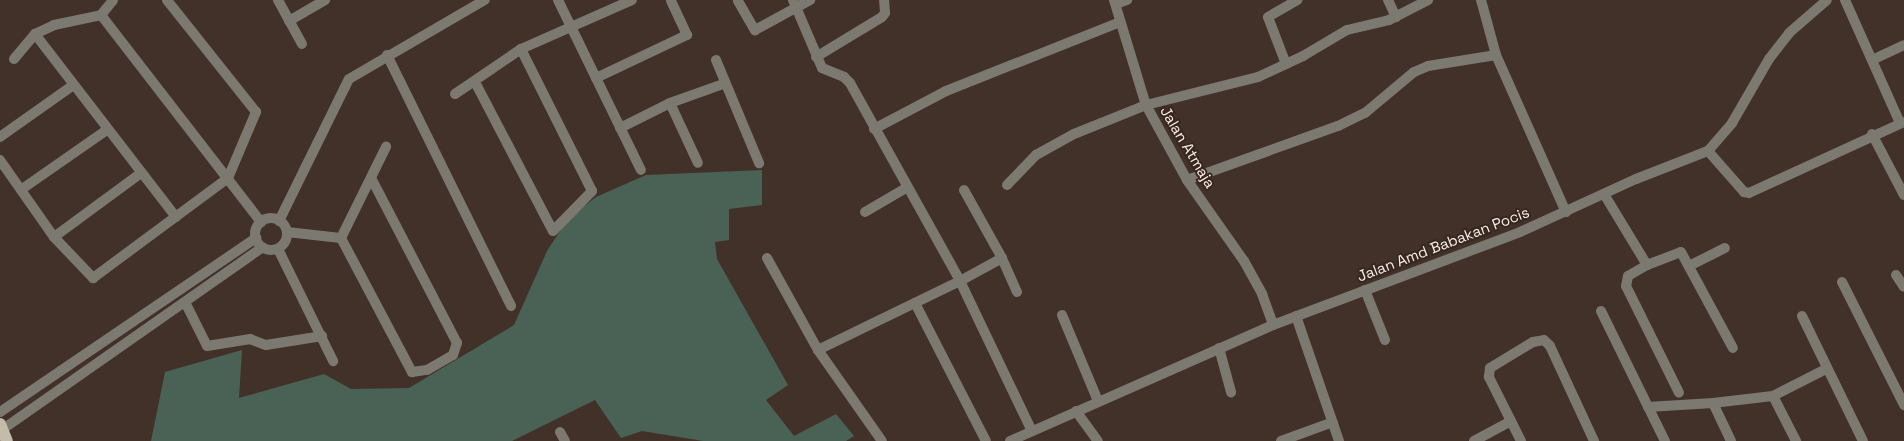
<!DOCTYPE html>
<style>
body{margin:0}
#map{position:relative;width:1904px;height:441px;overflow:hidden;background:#413128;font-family:"Space Grotesk",sans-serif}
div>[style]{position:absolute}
.green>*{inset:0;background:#4a6256}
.street>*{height:10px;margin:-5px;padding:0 5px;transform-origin:5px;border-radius:5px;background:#7c7971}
.street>.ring{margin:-5px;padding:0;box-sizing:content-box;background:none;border:10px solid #7c7971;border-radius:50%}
.primary>*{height:12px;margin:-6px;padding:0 6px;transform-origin:6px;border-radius:6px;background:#c3bcab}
span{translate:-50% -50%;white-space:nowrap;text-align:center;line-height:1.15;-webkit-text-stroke:4px #37271e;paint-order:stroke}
.street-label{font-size:15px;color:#f9ede8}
</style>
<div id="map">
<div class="green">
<i style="clip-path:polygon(762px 170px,762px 205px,729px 209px,729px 240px,715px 242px,717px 259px,788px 385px,766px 400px,794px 436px,836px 414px,854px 436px,846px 441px,703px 441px,642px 431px,621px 438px,595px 400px,512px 441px,151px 441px,165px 372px,242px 350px,239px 398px,324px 374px,351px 389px,409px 388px,514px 325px,547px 251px,568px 219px,596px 197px,646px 175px)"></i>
</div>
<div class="street">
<i style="left:278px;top:0;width:50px;rotate:61.4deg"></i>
<i style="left:558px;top:0;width:189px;rotate:64deg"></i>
<i style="left:793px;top:0;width:74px;rotate:66.9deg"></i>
<i style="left:822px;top:68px;width:24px;rotate:22deg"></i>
<i style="left:844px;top:77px;width:8px;rotate:45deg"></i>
<i style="left:850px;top:83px;width:227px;rotate:60.9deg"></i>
<i style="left:960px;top:281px;width:158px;rotate:154.1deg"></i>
<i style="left:1114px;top:0;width:110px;rotate:73.1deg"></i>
<i style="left:1146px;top:105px;width:85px;rotate:61.3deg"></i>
<i style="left:1187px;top:180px;width:99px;rotate:54.9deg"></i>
<i style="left:1244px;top:261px;width:38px;rotate:61deg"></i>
<i style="left:1262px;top:294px;width:33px;rotate:70deg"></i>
<i style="left:1388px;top:0;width:19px;rotate:65deg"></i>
<i style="left:1481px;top:0;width:57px;rotate:74.7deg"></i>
<i style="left:1496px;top:55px;width:172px;rotate:66deg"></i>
<i style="left:1845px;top:0;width:135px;rotate:65.9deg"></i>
<i style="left:738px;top:1px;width:34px;rotate:60deg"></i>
<i style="left:755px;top:30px;width:63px;rotate:-28.6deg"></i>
<i style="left:1116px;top:4px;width:12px;rotate:-20deg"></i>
<i style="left:101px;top:15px;width:262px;rotate:52.3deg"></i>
<i style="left:289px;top:21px;width:42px;rotate:-30.3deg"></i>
<i style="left:35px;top:34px;width:231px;rotate:52.4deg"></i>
<i style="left:387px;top:55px;width:280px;rotate:63.7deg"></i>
<i style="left:816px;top:57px;width:77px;rotate:-31.2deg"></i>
<i style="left:882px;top:17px;width:5px;rotate:-53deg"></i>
<i style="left:885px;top:13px;width:13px;rotate:-94deg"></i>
<i style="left:14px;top:59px;width:33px;rotate:-50deg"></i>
<i style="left:35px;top:34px;width:21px;rotate:-25deg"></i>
<i style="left:54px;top:25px;width:48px;rotate:-12deg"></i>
<i style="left:101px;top:15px;width:19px;rotate:-51deg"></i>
<i style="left:716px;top:60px;width:112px;rotate:67.3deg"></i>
<i style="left:1872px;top:60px;width:35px;rotate:-25deg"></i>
<i style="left:1286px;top:64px;width:50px;rotate:-111deg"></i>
<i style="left:1268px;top:17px;width:34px;rotate:-30deg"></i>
<i style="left:596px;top:78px;width:101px;rotate:-25.3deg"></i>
<i style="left:687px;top:35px;width:38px;rotate:-115deg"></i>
<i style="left:475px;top:82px;width:168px;rotate:62.4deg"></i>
<i style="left:553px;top:231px;width:56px;rotate:-45.7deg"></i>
<i style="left:592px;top:191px;width:159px;rotate:-116.6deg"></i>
<i style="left:455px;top:94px;width:80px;rotate:-34.3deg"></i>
<i style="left:521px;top:49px;width:121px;rotate:-23.8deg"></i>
<i style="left:670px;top:103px;width:66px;rotate:65deg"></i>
<i style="left:620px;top:128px;width:56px;rotate:-26.6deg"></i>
<i style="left:670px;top:103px;width:59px;rotate:-19.7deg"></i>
<i style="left:874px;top:129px;width:81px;rotate:-27.8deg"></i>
<i style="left:946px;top:91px;width:187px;rotate:-21.6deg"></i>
<i style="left:1872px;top:134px;width:69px;rotate:62.3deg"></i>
<i style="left:0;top:137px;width:88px;rotate:-35.3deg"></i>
<i style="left:1708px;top:151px;width:55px;rotate:48.7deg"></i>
<i style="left:1744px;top:192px;width:5px;rotate:11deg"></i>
<i style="left:1749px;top:193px;width:170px;rotate:-24.6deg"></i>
<i style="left:0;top:160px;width:94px;rotate:55deg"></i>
<i style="left:54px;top:237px;width:57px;rotate:46.4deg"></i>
<i style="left:93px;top:278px;width:168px;rotate:-36.5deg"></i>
<i style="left:228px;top:178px;width:72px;rotate:-67deg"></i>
<i style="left:256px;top:112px;width:143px;rotate:-128.5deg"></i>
<i style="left:1187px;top:180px;width:160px;rotate:-19.7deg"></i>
<i style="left:1338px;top:126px;width:30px;rotate:-26deg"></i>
<i style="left:1365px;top:113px;width:64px;rotate:-39.9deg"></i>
<i style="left:1414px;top:72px;width:15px;rotate:-23deg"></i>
<i style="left:1428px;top:66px;width:69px;rotate:-9.2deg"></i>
<i style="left:1007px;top:185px;width:42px;rotate:-46deg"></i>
<i style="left:1036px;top:155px;width:43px;rotate:-28.9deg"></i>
<i style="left:1074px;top:134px;width:78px;rotate:-21.9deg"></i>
<i style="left:1146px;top:105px;width:115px;rotate:-14deg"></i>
<i style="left:1258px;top:77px;width:50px;rotate:-25deg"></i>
<i style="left:1303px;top:56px;width:51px;rotate:-30.6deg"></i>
<i style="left:1347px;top:30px;width:43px;rotate:-13.4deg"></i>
<i style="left:1389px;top:20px;width:44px;rotate:-27.1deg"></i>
<i style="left:22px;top:189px;width:103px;rotate:-34.8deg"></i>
<i style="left:964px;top:190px;width:78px;rotate:60.8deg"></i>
<i style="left:1604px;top:194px;width:83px;rotate:58.8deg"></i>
<i style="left:1647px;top:265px;width:36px;rotate:-21deg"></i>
<i style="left:1681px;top:252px;width:109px;rotate:61.6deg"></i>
<i style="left:865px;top:212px;width:48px;rotate:-30.3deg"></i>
<i class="ring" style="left:255px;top:218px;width:22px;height:22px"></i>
<i style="left:279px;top:221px;width:158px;rotate:-63.8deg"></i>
<i style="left:349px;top:79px;width:157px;rotate:-30.2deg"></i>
<i style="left:287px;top:232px;width:54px;rotate:6.3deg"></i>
<i style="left:341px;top:238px;width:102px;rotate:-63.7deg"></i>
<i style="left:54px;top:237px;width:108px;rotate:-36.3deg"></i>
<i style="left:341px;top:238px;width:152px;rotate:62.1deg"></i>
<i style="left:412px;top:372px;width:15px;rotate:-8deg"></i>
<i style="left:427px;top:370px;width:30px;rotate:-30deg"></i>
<i style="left:453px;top:355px;width:13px;rotate:-72deg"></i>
<i style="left:457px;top:343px;width:186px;rotate:-117.5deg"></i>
<i style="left:278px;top:249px;width:125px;rotate:63.8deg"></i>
<i style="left:767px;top:258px;width:105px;rotate:61deg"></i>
<i style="left:818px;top:350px;width:111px;rotate:54.9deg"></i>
<i style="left:1647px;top:265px;width:22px;rotate:150deg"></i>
<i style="left:1628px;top:276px;width:10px;rotate:101deg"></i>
<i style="left:1626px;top:286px;width:119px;rotate:63.6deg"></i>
<i style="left:1689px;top:266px;width:40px;rotate:-26.6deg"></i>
<i style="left:1896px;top:275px;width:14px;rotate:56deg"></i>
<i style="left:1842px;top:282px;width:138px;rotate:63.2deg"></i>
<i style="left:1365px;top:290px;width:54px;rotate:68.2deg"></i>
<i style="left:1017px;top:292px;width:37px;rotate:-114deg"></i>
<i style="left:1002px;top:258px;width:48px;rotate:151.3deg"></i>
<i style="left:960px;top:281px;width:166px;rotate:64.4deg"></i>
<i style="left:185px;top:302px;width:49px;rotate:63.4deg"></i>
<i style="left:207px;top:346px;width:44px;rotate:-9.2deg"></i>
<i style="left:250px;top:339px;width:17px;rotate:21deg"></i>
<i style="left:266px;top:345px;width:57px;rotate:-9.1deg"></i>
<i style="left:915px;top:303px;width:155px;rotate:62.8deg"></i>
<i style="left:1601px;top:311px;width:145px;rotate:63.8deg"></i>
<i style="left:1062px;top:315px;width:93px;rotate:67.3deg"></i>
<i style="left:1296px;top:316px;width:132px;rotate:71deg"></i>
<i style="left:1802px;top:316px;width:139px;rotate:64deg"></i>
<i style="left:1219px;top:348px;width:46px;rotate:74.7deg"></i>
<i style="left:1773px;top:396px;width:51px;rotate:62.9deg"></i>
<i style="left:1648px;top:407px;width:65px;rotate:-3.5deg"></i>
<i style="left:1076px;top:411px;width:37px;rotate:54deg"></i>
<i style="left:0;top:412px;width:310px;rotate:-34.2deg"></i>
<i style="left:3px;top:429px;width:317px;rotate:-35deg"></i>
<i style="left:560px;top:432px;width:10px;rotate:61deg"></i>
<i style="left:1010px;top:441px;width:287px;rotate:-23.8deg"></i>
<i style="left:1273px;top:325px;width:264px;rotate:-20.6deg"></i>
<i style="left:1520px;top:232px;width:128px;rotate:-24.6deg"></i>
<i style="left:1636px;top:179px;width:77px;rotate:-21.3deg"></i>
<i style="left:1708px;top:151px;width:37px;rotate:-49deg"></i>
<i style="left:1732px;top:123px;width:74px;rotate:-60deg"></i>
<i style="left:1769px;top:59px;width:33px;rotate:-52deg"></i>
<i style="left:1789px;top:33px;width:50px;rotate:-41deg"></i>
<i style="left:1281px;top:441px;width:55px;rotate:-20.1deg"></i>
<i style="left:1474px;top:441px;width:42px;rotate:-28.4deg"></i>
<i style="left:1521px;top:441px;width:72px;rotate:-116.6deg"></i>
<i style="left:1489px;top:377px;width:9px;rotate:-84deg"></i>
<i style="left:1490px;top:368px;width:50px;rotate:-31.2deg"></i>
<i style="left:1533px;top:342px;width:11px;rotate:-10deg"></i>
<i style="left:1544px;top:340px;width:8px;rotate:45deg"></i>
<i style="left:1550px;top:346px;width:105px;rotate:65.1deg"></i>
<i style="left:1731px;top:441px;width:42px;rotate:-115.3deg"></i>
<i style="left:1713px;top:403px;width:60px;rotate:-6.7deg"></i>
<i style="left:1773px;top:396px;width:59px;rotate:-27deg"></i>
</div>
<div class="primary">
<i style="left:0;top:424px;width:18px;rotate:68deg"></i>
</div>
<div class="street-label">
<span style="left:1188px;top:147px;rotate:59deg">Jalan Atmaja</span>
<span style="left:1443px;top:244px;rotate:-21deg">Jalan Amd Babakan Pocis</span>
</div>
</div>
